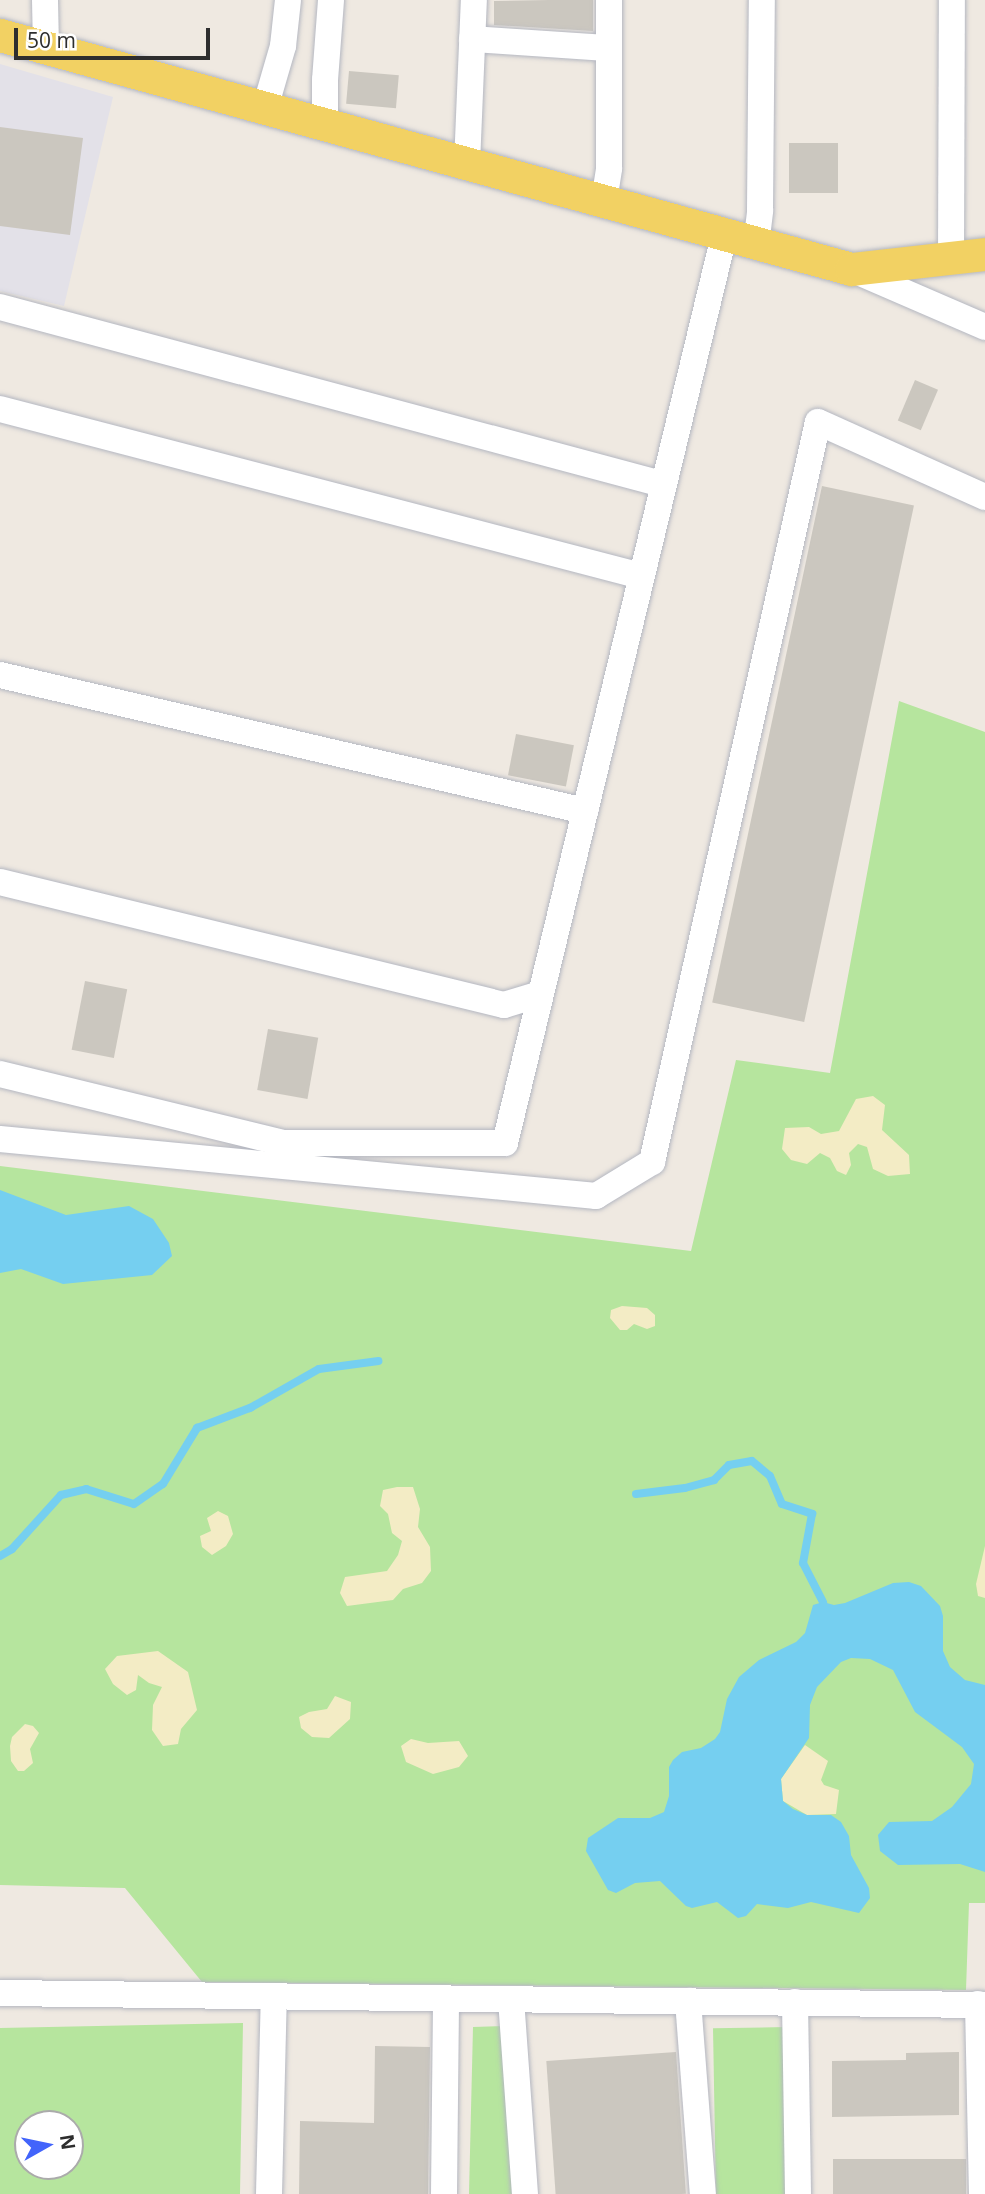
<!DOCTYPE html>
<style>
body{margin:0}
#map{position:relative;width:985px;height:2194px;overflow:hidden;background:#efe9e1;font-family:"Open Sans",sans-serif}
div>[style]{position:absolute}
.industrial>*{inset:0;background:#e3e1e8}
.green>*{inset:0;background:#b6e59e;transform-origin:0 0}
.sand>*{inset:0;background:#f3ecc5}
.water>*{inset:0;background:#75cff0}
.stream>*{height:8px;margin:-4px;padding:0 4px;transform-origin:4px;border-radius:4px;background:#75cff0}
.building>*{inset:0;background:#cbc7bf;transform-origin:0 0}
.roads{filter:drop-shadow(0 0 2px #b4b7c1) drop-shadow(0 0 2px #b4b7c1)}
.minor>*{height:26px;margin:-13px;padding:0 13px;transform-origin:13px;border-radius:13px;background:#fff}
.major>*{height:33px;margin:-16.5px;padding:0 16.5px;transform-origin:16.5px;border-radius:16.5px;background:#f2d163}
span{translate:-50% -50%;white-space:nowrap;text-align:center;line-height:1.15;-webkit-text-stroke:7px #fff;paint-order:stroke}
.north{position:absolute;left:14px;top:2110px;width:70px;height:70px;box-sizing:border-box;background:#fff;border:2px solid #ababab;border-radius:50%;rotate:81deg;font-size:19px;font-weight:700;line-height:28px;text-align:center;color:#2e2e2e}
.north::after{content:'';display:block;margin:auto;width:24px;height:32px;background:#4264fb;clip-path:polygon(50% 0,100% 100%,50% 72%,0 100%)}
.scale{position:absolute;left:14px;top:28px;width:196px;height:32px;box-sizing:border-box;border:4px solid #2e2e2e;border-top:0;padding-left:9px;font-size:21px;line-height:24px;white-space:nowrap;color:#2e2e2e;-webkit-text-stroke:5px #fff;paint-order:stroke}
</style>
<div id="map">
<div class="industrial">
<i style="clip-path:polygon(0 64px,113px 97px,64px 306px,0 291px)"></i>
</div>
<div class="green">
<i style="clip-path:polygon(899px 701px,985px 732px,985px 1903px,969px 1903px,966px 1990px,202px 1982px,125px 1888px,0 1885px,0 1166px,691px 1251px,736px 1060px,830px 1073px)"></i>
<i style="clip-path:polygon(evenodd,243px 2023px,240px 2194px,0 2194px,0 2028px,243px 2023px,28px 2124px,70px 2124px,70px 2166px,28px 2166px,28px 2124px)"></i>
<i style="clip-path:polygon(504px 2026px,515px 2194px,469px 2194px,473px 2027px)"></i>
<i style="left:787px;top:2027px;width:167px;height:74px;rotate:89deg"></i>
</div>
<div class="sand">
<i style="clip-path:polygon(873px 1096px,885px 1105px,882px 1130px,909px 1155px,910px 1174px,888px 1176px,873px 1169px,867px 1147px,858px 1144px,849px 1153px,851px 1165px,846px 1175px,837px 1171px,830px 1158px,820px 1153px,807px 1164px,791px 1160px,782px 1149px,785px 1128px,809px 1127px,821px 1134px,839px 1131px,856px 1099px)"></i>
<i style="clip-path:polygon(622px 1306px,647px 1308px,655px 1315px,655px 1326px,647px 1329px,634px 1324px,627px 1330px,620px 1330px,610px 1318px,611px 1310px)"></i>
<i style="clip-path:polygon(397px 1487px,413px 1487px,420px 1509px,418px 1527px,430px 1547px,431px 1571px,422px 1583px,403px 1589px,393px 1600px,347px 1606px,340px 1593px,345px 1577px,387px 1571px,398px 1555px,402px 1541px,392px 1533px,388px 1514px,380px 1506px,383px 1490px)"></i>
<i style="clip-path:polygon(218px 1511px,228px 1516px,233px 1534px,226px 1546px,212px 1555px,202px 1547px,200px 1536px,211px 1531px,207px 1518px)"></i>
<i style="clip-path:polygon(985px 1546px,985px 1598px,978px 1596px,976px 1584px)"></i>
<i style="clip-path:polygon(158px 1651px,188px 1672px,197px 1710px,181px 1729px,178px 1744px,163px 1746px,152px 1730px,153px 1705px,162px 1687px,149px 1683px,138px 1675px,136px 1690px,127px 1695px,113px 1684px,105px 1669px,117px 1656px)"></i>
<i style="clip-path:polygon(335px 1696px,351px 1702px,350px 1719px,329px 1738px,312px 1737px,301px 1728px,299px 1717px,309px 1712px,327px 1709px)"></i>
<i style="clip-path:polygon(25px 1724px,33px 1726px,39px 1733px,30px 1749px,33px 1763px,24px 1771px,18px 1771px,11px 1761px,10px 1746px,12px 1737px)"></i>
<i style="clip-path:polygon(411px 1739px,428px 1743px,459px 1741px,468px 1756px,459px 1767px,433px 1774px,406px 1762px,401px 1746px)"></i>
<i style="clip-path:polygon(805px 1745px,828px 1761px,821px 1780px,824px 1785px,839px 1790px,836px 1814px,807px 1815px,783px 1801px,781px 1779px)"></i>
</div>
<div class="water">
<i style="clip-path:polygon(0 1190px,66px 1215px,129px 1206px,153px 1219px,169px 1243px,172px 1256px,152px 1275px,63px 1284px,21px 1269px,0 1273px)"></i>
<i style="clip-path:polygon(909px 1582px,921px 1586px,940px 1606px,943px 1616px,943px 1651px,950px 1667px,965px 1680px,985px 1685px,985px 1872px,960px 1864px,898px 1865px,880px 1851px,878px 1835px,889px 1822px,932px 1821px,952px 1807px,971px 1784px,974px 1764px,962px 1747px,915px 1712px,893px 1670px,870px 1659px,851px 1658px,841px 1662px,817px 1687px,810px 1705px,809px 1738px,781px 1779px,783px 1801px,793px 1809px,807px 1815px,831px 1815px,841px 1822px,849px 1836px,851px 1855px,869px 1888px,870px 1898px,859px 1913px,811px 1902px,788px 1908px,757px 1904px,746px 1916px,738px 1918px,717px 1902px,692px 1908px,686px 1906px,660px 1881px,635px 1883px,616px 1893px,608px 1890px,586px 1851px,588px 1838px,618px 1818px,650px 1818px,664px 1812px,669px 1796px,669px 1767px,673px 1760px,682px 1752px,701px 1748px,715px 1739px,720px 1732px,727px 1699px,739px 1677px,759px 1660px,796px 1642px,805px 1633px,813px 1605px,823px 1602px,834px 1605px,845px 1603px,893px 1583px)"></i>
</div>
<div class="stream">
<i style="left:636px;top:1494px;width:49px;rotate:-7deg"></i>
<i style="left:685px;top:1488px;width:30px;rotate:-15deg"></i>
<i style="left:714px;top:1480px;width:21px;rotate:-45deg"></i>
<i style="left:729px;top:1465px;width:23px;rotate:-10deg"></i>
<i style="left:752px;top:1461px;width:23px;rotate:40deg"></i>
<i style="left:770px;top:1476px;width:30px;rotate:67deg"></i>
<i style="left:782px;top:1504px;width:32px;rotate:18deg"></i>
<i style="left:812px;top:1514px;width:50px;rotate:100.4deg"></i>
<i style="left:803px;top:1563px;width:44px;rotate:62.9deg"></i>
<i style="left:0;top:1556px;width:14px;rotate:-30deg"></i>
<i style="left:12px;top:1549px;width:73px;rotate:-47.8deg"></i>
<i style="left:61px;top:1495px;width:26px;rotate:-13deg"></i>
<i style="left:86px;top:1489px;width:50px;rotate:17.4deg"></i>
<i style="left:134px;top:1504px;width:35px;rotate:-35deg"></i>
<i style="left:163px;top:1484px;width:66px;rotate:-58.7deg"></i>
<i style="left:197px;top:1428px;width:57px;rotate:-20.7deg"></i>
<i style="left:250px;top:1408px;width:79px;rotate:-29.5deg"></i>
<i style="left:319px;top:1369px;width:60px;rotate:-7.7deg"></i>
</div>
<div class="building">
<i style="clip-path:polygon(549px 0,593px 0,593px 31px,494px 25px,494px 1px)"></i>
<i style="left:349px;top:71px;width:50px;height:33px;rotate:5deg"></i>
<i style="clip-path:polygon(0 127px,83px 138px,70px 235px,0 226px)"></i>
<i style="left:789px;top:143px;width:49px;height:50px"></i>
<i style="left:915px;top:380px;width:25px;height:44px;rotate:23deg"></i>
<i style="left:822px;top:486px;width:94px;height:528px;rotate:12deg"></i>
<i style="left:516px;top:734px;width:59px;height:42px;rotate:11deg"></i>
<i style="left:85px;top:981px;width:43px;height:70px;rotate:11deg"></i>
<i style="left:268px;top:1029px;width:51px;height:62px;rotate:10deg"></i>
<i style="clip-path:polygon(375px 2046px,430px 2047px,428px 2194px,299px 2194px,300px 2121px,374px 2123px)"></i>
<i style="left:676px;top:2052px;width:142px;height:130px;rotate:86deg"></i>
<i style="clip-path:polygon(959px 2052px,959px 2115px,832px 2117px,832px 2061px,906px 2060px,906px 2053px)"></i>
<i style="left:966px;top:2159px;width:35px;height:133px;rotate:90deg"></i>
</div>
<div class="roads">
<div class="minor">
<i style="left:45px;top:0;width:48px;rotate:88.8deg"></i>
<i style="left:472px;top:39px;width:137px;rotate:3.8deg"></i>
<i style="left:265px;top:108px;width:65px;rotate:-73.8deg"></i>
<i style="left:283px;top:46px;width:46px;rotate:-83.8deg"></i>
<i style="left:325px;top:125px;width:45px;rotate:-90deg"></i>
<i style="left:325px;top:80px;width:80px;rotate:-85.7deg"></i>
<i style="left:467px;top:164px;width:164px;rotate:-87.6deg"></i>
<i style="left:604px;top:201px;width:33px;rotate:-81deg"></i>
<i style="left:609px;top:168px;width:168px;rotate:-90deg"></i>
<i style="left:756px;top:245px;width:35px;rotate:-83deg"></i>
<i style="left:760px;top:210px;width:210px;rotate:-89.5deg"></i>
<i style="left:951px;top:258px;width:258px;rotate:-89.8deg"></i>
<i style="left:851px;top:269px;width:146px;rotate:23.4deg"></i>
<i style="left:0;top:307px;width:685px;rotate:14.97deg"></i>
<i style="left:0;top:409px;width:662px;rotate:14.6deg"></i>
<i style="left:0;top:675px;width:601px;rotate:13.09deg"></i>
<i style="left:0;top:882px;width:519px;rotate:13.71deg"></i>
<i style="left:504px;top:1005px;width:38px;rotate:-17deg"></i>
<i style="left:0;top:1074px;width:292px;rotate:13.7deg"></i>
<i style="left:284px;top:1143px;width:221px"></i>
<i style="left:505px;top:1143px;width:933px;rotate:-76.43deg"></i>
<i style="left:0;top:1139px;width:599px;rotate:5.46deg"></i>
<i style="left:596px;top:1196px;width:66px;rotate:-31.3deg"></i>
<i style="left:652px;top:1162px;width:758px;rotate:-77.36deg"></i>
<i style="left:818px;top:422px;width:183px;rotate:24.2deg"></i>
<i style="left:0;top:1993px;width:985px;rotate:0.7deg"></i>
<i style="left:511px;top:1999px;width:196px;rotate:85.9deg"></i>
<i style="left:688px;top:2001px;width:194px;rotate:85.6deg"></i>
<i style="left:795px;top:2002px;width:192px;rotate:89.1deg"></i>
<i style="left:978px;top:2004px;width:190px;rotate:88.8deg"></i>
<i style="left:269px;top:2194px;width:198px;rotate:-88.6deg"></i>
<i style="left:444px;top:2194px;width:196px;rotate:-89.4deg"></i>
</div>
<div class="major">
<i style="left:0;top:35px;width:883px;rotate:15.37deg"></i>
<i style="left:851px;top:269px;width:135px;rotate:-6.4deg"></i>
</div>
</div>
<div class="north">N</div>
<div class="scale">50 m</div>
</div>
